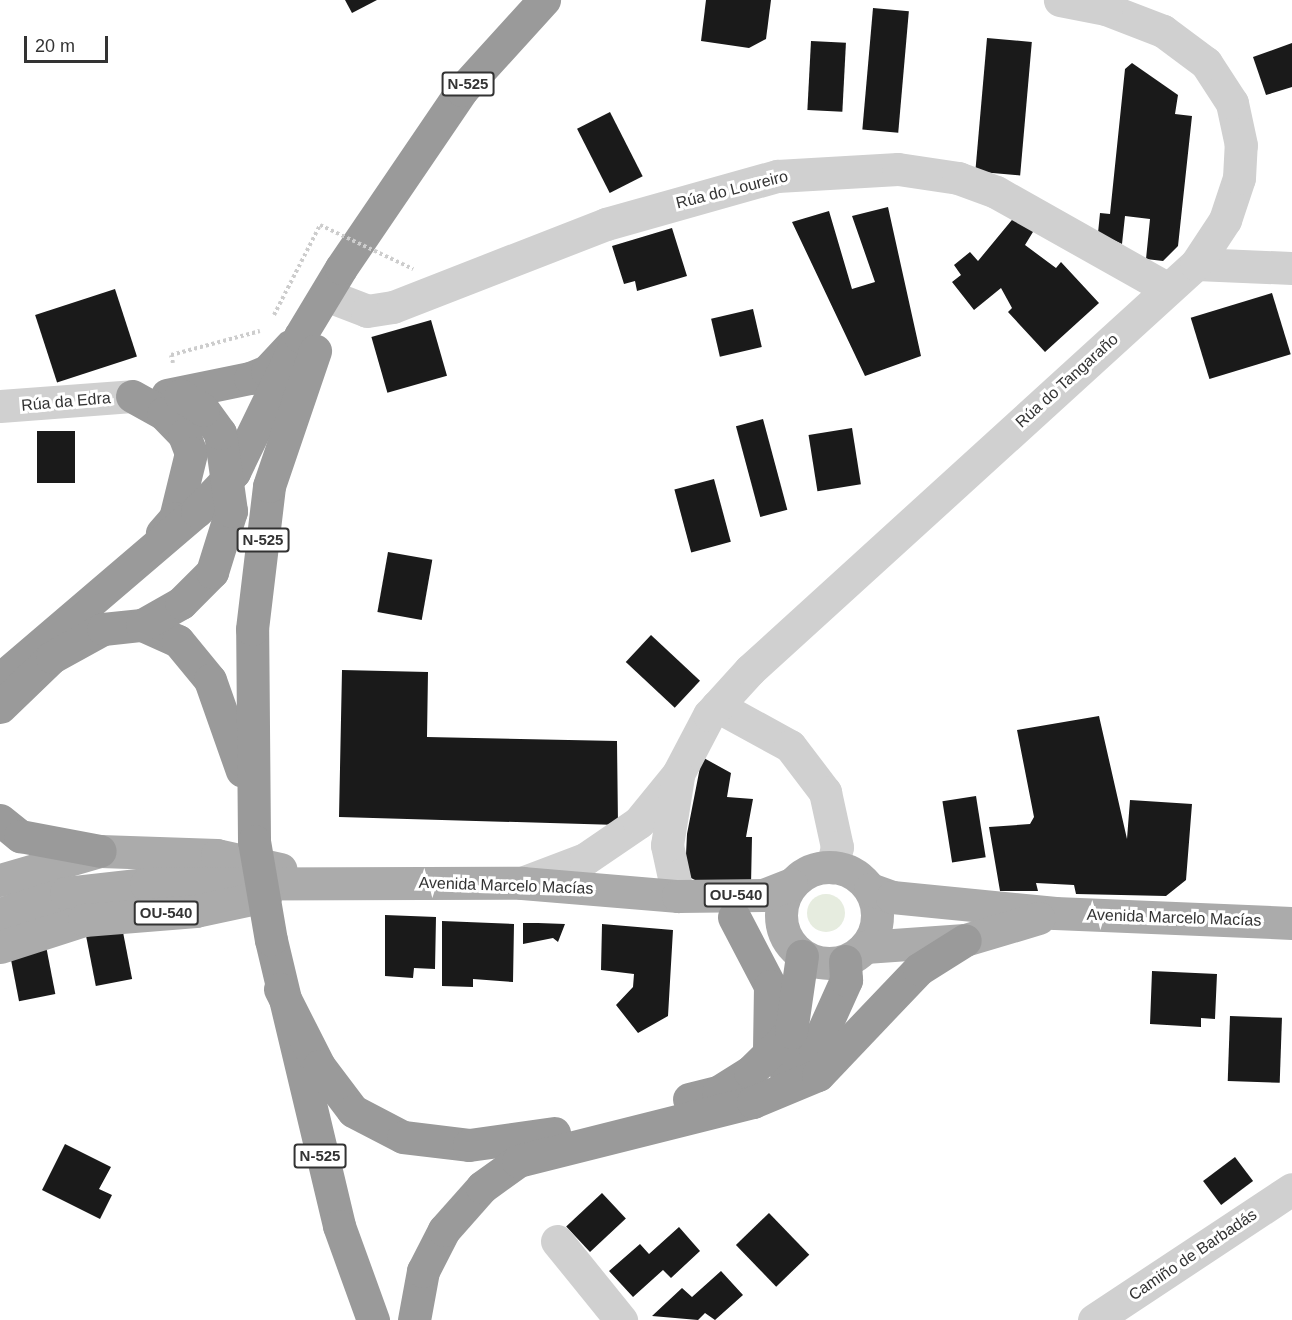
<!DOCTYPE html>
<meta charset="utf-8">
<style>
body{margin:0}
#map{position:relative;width:1292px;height:1320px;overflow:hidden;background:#fff;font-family:Helvetica,sans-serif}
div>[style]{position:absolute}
.green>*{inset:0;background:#e6ecdf}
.round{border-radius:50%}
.building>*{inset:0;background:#1a1a1a;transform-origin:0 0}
.path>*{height:4px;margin-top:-2px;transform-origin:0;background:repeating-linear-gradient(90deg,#cdcdcd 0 3px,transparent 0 6px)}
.minor>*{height:33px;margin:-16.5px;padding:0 16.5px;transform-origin:16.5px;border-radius:16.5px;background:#d0d0d0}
.major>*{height:33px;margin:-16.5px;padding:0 16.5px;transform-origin:16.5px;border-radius:16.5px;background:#ababab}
.major>.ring{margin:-16.5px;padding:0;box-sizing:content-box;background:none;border:33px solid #ababab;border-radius:50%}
.highway>*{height:33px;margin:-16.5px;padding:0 16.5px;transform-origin:16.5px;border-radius:16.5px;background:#9a9a9a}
.path-bridge>*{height:4px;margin-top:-2px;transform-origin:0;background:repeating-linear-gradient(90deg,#cdcdcd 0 3px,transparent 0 6px)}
.highway-bridge>*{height:33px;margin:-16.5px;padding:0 16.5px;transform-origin:16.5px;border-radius:16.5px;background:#9a9a9a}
span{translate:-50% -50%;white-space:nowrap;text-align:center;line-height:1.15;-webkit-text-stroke:6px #fff;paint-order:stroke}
.shield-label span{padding:2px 4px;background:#fff;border:2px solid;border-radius:4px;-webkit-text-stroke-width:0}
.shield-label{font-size:15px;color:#333;font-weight:700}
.street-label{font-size:16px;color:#333}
.scale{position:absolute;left:24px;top:36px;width:84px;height:27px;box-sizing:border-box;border:3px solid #333;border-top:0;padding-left:8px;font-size:18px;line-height:21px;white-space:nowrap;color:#333;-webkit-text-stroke:4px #fff;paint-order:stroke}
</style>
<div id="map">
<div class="green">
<i class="round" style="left:807px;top:894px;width:38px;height:38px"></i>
</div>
<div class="building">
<i style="clip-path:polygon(345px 0,377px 0,352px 13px)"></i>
<i style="clip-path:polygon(706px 0,771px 0,766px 39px,749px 48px,701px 41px)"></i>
<i style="left:873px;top:8px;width:36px;height:122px;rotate:5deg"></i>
<i style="left:987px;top:38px;width:45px;height:134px;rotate:5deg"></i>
<i style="left:811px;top:41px;width:35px;height:69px;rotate:3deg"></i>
<i style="clip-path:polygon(1292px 43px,1292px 87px,1266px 95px,1253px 57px)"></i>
<i style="clip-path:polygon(1132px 63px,1178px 95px,1175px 114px,1192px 116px,1178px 246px,1163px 261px,1146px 259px,1150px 219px,1125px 216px,1122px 244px,1098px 233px,1100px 213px,1110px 214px,1125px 69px)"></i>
<i style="left:610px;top:112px;width:72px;height:37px;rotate:63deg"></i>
<i style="clip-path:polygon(888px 207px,921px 356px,865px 376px,792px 222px,829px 211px,852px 289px,875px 282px,852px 216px)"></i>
<i style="clip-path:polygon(1016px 215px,1036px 227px,1025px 245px,1056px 268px,1061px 262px,1099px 303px,1045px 352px,1008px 312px,1012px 308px,1001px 288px,974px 310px,952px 282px,961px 275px,954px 265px,970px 252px,978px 261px)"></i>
<i style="clip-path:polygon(672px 228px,687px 276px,637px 291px,635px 281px,624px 284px,612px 246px)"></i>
<i style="left:115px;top:289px;width:71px;height:84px;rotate:72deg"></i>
<i style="left:1272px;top:293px;width:64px;height:85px;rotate:73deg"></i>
<i style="left:753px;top:309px;width:39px;height:43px;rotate:77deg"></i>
<i style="left:431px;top:320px;width:58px;height:62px;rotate:74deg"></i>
<i style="left:763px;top:419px;width:94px;height:28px;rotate:75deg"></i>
<i style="left:852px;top:428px;width:57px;height:44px;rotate:81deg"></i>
<i style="left:37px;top:431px;width:38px;height:52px"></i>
<i style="left:714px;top:479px;width:65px;height:41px;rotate:75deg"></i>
<i style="left:388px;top:552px;width:45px;height:61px;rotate:10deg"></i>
<i style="left:651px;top:635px;width:67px;height:37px;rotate:43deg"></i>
<i style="clip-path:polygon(342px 670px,428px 672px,427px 737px,617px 741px,618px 825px,339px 817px)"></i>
<i style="clip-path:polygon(1099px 716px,1127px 839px,1130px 800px,1192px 804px,1186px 880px,1166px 896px,1076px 894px,1074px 885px,1036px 883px,1038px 891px,1000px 891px,989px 827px,1030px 824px,1034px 817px,1017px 730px)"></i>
<i style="clip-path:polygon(702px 757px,731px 773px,727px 797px,753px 799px,746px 837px,752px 837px,751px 885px,699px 882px,685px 875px,687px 834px)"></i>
<i style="left:976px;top:796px;width:62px;height:34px;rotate:81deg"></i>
<i style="clip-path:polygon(385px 915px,436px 917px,435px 969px,414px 968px,413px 978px,385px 976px)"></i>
<i style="clip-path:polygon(442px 921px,514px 924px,513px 982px,473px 979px,473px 987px,442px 986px)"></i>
<i style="clip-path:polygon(523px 923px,538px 923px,565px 924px,558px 942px,553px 938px,523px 944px)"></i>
<i style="clip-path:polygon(602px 924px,673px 930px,668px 1016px,638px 1033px,616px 1005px,633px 987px,634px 974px,601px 970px)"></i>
<i style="left:122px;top:927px;width:53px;height:37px;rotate:79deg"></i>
<i style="left:46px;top:946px;width:49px;height:37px;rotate:79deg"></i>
<i style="clip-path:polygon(1152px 971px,1217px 974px,1215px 1019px,1201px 1018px,1201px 1027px,1150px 1024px)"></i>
<i style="left:1230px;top:1016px;width:52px;height:65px;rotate:2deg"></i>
<i style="clip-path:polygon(65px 1144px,111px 1167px,99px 1189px,112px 1195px,100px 1219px,42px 1190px)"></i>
<i style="left:1235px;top:1157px;width:30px;height:40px;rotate:53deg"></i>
<i style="left:602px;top:1193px;width:35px;height:49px;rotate:47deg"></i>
<i style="left:769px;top:1213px;width:58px;height:46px;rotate:46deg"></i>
<i style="clip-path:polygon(679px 1227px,700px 1251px,671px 1278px,663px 1270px,633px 1297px,609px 1271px,640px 1244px,649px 1254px)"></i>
<i style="clip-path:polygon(721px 1271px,743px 1295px,715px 1320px,705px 1313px,698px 1320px,652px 1316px,682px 1288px,692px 1297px)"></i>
</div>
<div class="path">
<i style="left:274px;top:315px;width:101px;rotate:-62.9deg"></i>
<i style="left:173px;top:363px;width:8px;rotate:-104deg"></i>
<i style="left:171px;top:355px;width:92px;rotate:-15.1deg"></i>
</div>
<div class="minor">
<i style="left:1196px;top:264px;width:96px;rotate:2.4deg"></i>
<i style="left:339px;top:300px;width:30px;rotate:21deg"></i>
<i style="left:367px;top:311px;width:26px;rotate:-9deg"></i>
<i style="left:393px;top:307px;width:229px;rotate:-21.3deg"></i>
<i style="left:606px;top:224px;width:178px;rotate:-15.7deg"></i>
<i style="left:777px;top:176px;width:121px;rotate:-3.3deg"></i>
<i style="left:898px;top:169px;width:61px;rotate:8.5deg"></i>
<i style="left:958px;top:178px;width:40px;rotate:20.2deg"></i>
<i style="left:996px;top:192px;width:197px;rotate:29.4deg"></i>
<i style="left:0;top:406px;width:132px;rotate:-4.3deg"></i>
<i style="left:717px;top:706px;width:83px;rotate:28.7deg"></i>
<i style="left:790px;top:746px;width:58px;rotate:52.7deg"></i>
<i style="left:825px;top:792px;width:56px;rotate:77.7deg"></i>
<i style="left:837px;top:847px;width:21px;rotate:104deg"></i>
<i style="left:522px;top:883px;width:67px;rotate:-20.9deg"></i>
<i style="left:585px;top:859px;width:65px;rotate:-34.4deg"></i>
<i style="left:639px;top:822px;width:62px;rotate:-50.9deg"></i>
<i style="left:678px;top:774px;width:67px;rotate:-62.3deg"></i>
<i style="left:709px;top:715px;width:61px;rotate:-47.7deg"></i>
<i style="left:750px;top:670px;width:603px;rotate:-42.31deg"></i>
<i style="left:1196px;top:264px;width:53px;rotate:-56.6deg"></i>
<i style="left:1225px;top:220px;width:44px;rotate:-71.6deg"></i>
<i style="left:1239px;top:178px;width:33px;rotate:-87deg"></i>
<i style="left:1241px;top:145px;width:43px;rotate:-102.1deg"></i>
<i style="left:1232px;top:103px;width:48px;rotate:-123deg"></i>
<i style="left:1206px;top:63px;width:54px;rotate:-143.3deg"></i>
<i style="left:1163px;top:31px;width:61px;rotate:-158.9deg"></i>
<i style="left:1106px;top:9px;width:47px;rotate:-168.9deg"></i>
<i style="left:678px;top:896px;width:52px;rotate:-102.2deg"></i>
<i style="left:667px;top:845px;width:70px;rotate:-80.9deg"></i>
<i style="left:557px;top:1241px;width:102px;rotate:51deg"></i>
<i style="left:1094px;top:1320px;width:237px;rotate:-33.5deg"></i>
</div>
<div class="major">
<i class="ring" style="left:781px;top:867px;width:63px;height:63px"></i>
<i style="left:0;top:880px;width:104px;rotate:-16.2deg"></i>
<i style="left:100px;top:851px;width:117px;rotate:2deg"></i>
<i style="left:217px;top:855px;width:65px;rotate:12.5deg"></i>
<i style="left:870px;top:889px;width:23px;rotate:20deg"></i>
<i style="left:892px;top:897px;width:164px;rotate:5.6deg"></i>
<i style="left:1055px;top:913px;width:237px;rotate:2.4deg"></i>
<i style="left:0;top:914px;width:69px;rotate:-17.7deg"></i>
<i style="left:66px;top:893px;width:81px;rotate:-6.4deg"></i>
<i style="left:146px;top:884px;width:376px;rotate:-0.2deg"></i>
<i style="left:522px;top:883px;width:157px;rotate:4.8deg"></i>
<i style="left:678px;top:896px;width:85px;rotate:-0.7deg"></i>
<i style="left:763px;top:895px;width:30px;rotate:-21deg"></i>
<i style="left:0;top:947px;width:88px;rotate:-17.8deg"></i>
<i style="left:84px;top:920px;width:112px;rotate:-4.6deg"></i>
<i style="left:196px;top:911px;width:71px;rotate:-12.3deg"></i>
<i style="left:865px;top:947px;width:100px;rotate:-4deg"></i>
<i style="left:965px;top:940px;width:77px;rotate:-16.6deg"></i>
</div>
<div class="highway">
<i style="left:167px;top:395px;width:85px;rotate:-11.6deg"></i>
<i style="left:250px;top:378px;width:18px;rotate:-22deg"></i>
<i style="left:267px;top:371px;width:34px;rotate:-47deg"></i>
<i style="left:132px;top:396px;width:35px;rotate:29deg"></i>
<i style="left:163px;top:413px;width:30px;rotate:46deg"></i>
<i style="left:184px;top:435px;width:19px;rotate:69deg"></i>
<i style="left:191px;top:453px;width:67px;rotate:103.8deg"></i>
<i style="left:175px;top:518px;width:20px;rotate:131deg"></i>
<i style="left:142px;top:625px;width:39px;rotate:24deg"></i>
<i style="left:178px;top:641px;width:50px;rotate:50.6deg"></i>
<i style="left:210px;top:680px;width:96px;rotate:70.6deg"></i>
<i style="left:0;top:679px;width:259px;rotate:-40.5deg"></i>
<i style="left:197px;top:511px;width:54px;rotate:-46.5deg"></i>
<i style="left:234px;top:472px;width:151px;rotate:-64.1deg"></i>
<i style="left:300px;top:336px;width:79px;rotate:-58.9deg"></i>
<i style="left:341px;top:268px;width:215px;rotate:-55.8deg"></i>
<i style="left:462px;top:90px;width:122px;rotate:-47.7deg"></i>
<i style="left:0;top:707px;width:72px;rotate:-43.9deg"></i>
<i style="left:52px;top:657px;width:58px;rotate:-28.8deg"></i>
<i style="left:103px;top:629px;width:39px;rotate:-6deg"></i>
<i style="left:142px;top:625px;width:45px;rotate:-29.4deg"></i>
<i style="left:181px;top:603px;width:44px;rotate:-45deg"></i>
<i style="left:212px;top:572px;width:64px;rotate:-72.7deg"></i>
<i style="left:231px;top:511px;width:79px;rotate:-98deg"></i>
<i style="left:220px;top:433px;width:29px;rotate:-126deg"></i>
<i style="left:203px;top:410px;width:27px;rotate:-147deg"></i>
<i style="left:0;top:820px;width:26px;rotate:39deg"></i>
<i style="left:20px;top:836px;width:81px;rotate:10.6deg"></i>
<i style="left:254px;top:841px;width:212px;rotate:-90.5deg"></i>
<i style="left:252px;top:629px;width:144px;rotate:-83.2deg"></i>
<i style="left:269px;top:486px;width:143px;rotate:-71.2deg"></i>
<i style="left:734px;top:917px;width:78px;rotate:62.4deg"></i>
<i style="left:770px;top:986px;width:61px;rotate:90.9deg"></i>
<i style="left:271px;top:940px;width:294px;rotate:76.6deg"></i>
<i style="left:339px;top:1226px;width:100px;rotate:70.1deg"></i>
<i style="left:280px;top:989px;width:86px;rotate:63.1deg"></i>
<i style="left:319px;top:1066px;width:56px;rotate:52.9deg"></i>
<i style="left:353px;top:1111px;width:56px;rotate:27.5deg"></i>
<i style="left:403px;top:1137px;width:66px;rotate:6.9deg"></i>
<i style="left:469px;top:1145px;width:86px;rotate:-8deg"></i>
<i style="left:786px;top:1074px;width:38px;rotate:-41deg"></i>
<i style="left:815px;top:1049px;width:76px;rotate:-65.8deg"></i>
<i style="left:846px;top:980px;width:19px;rotate:-93deg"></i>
<i style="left:689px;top:1099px;width:30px;rotate:-14deg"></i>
<i style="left:718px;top:1092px;width:38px;rotate:-32deg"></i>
<i style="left:750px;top:1072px;width:57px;rotate:-44.3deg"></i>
<i style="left:791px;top:1032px;width:77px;rotate:-81.8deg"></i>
<i style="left:414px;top:1320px;width:50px;rotate:-79.6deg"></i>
<i style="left:423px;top:1271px;width:46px;rotate:-62.9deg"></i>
<i style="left:444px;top:1230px;width:57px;rotate:-48.5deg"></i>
<i style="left:482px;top:1187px;width:44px;rotate:-35.8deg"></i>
<i style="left:518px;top:1161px;width:242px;rotate:-14.1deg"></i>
<i style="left:753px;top:1102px;width:70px;rotate:-22.6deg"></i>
<i style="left:818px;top:1075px;width:146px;rotate:-46.4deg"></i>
<i style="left:919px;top:969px;width:54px;rotate:-32.2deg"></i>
</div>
<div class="path-bridge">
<i style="left:320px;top:225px;width:103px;rotate:25.3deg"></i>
</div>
<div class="highway-bridge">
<i style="left:254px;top:841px;width:100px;rotate:80.3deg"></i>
</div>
<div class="shield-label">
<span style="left:468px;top:84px">N-525</span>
<span style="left:263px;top:540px">N-525</span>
<span style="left:736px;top:895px">OU-540</span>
<span style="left:166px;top:913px">OU-540</span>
<span style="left:320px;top:1156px">N-525</span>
</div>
<div class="street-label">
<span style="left:732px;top:190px;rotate:-14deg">Rúa do Loureiro</span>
<span style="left:1067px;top:381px;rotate:-42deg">Rúa do Tangaraño</span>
<span style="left:66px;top:402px;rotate:-5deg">Rúa da Edra</span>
<span style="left:506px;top:886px;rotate:2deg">Avenida Marcelo Macías</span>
<span style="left:1174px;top:918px;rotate:2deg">Avenida Marcelo Macías</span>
<span style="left:1193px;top:1255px;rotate:-34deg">Camiño de Barbadás</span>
</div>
<div class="scale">20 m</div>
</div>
